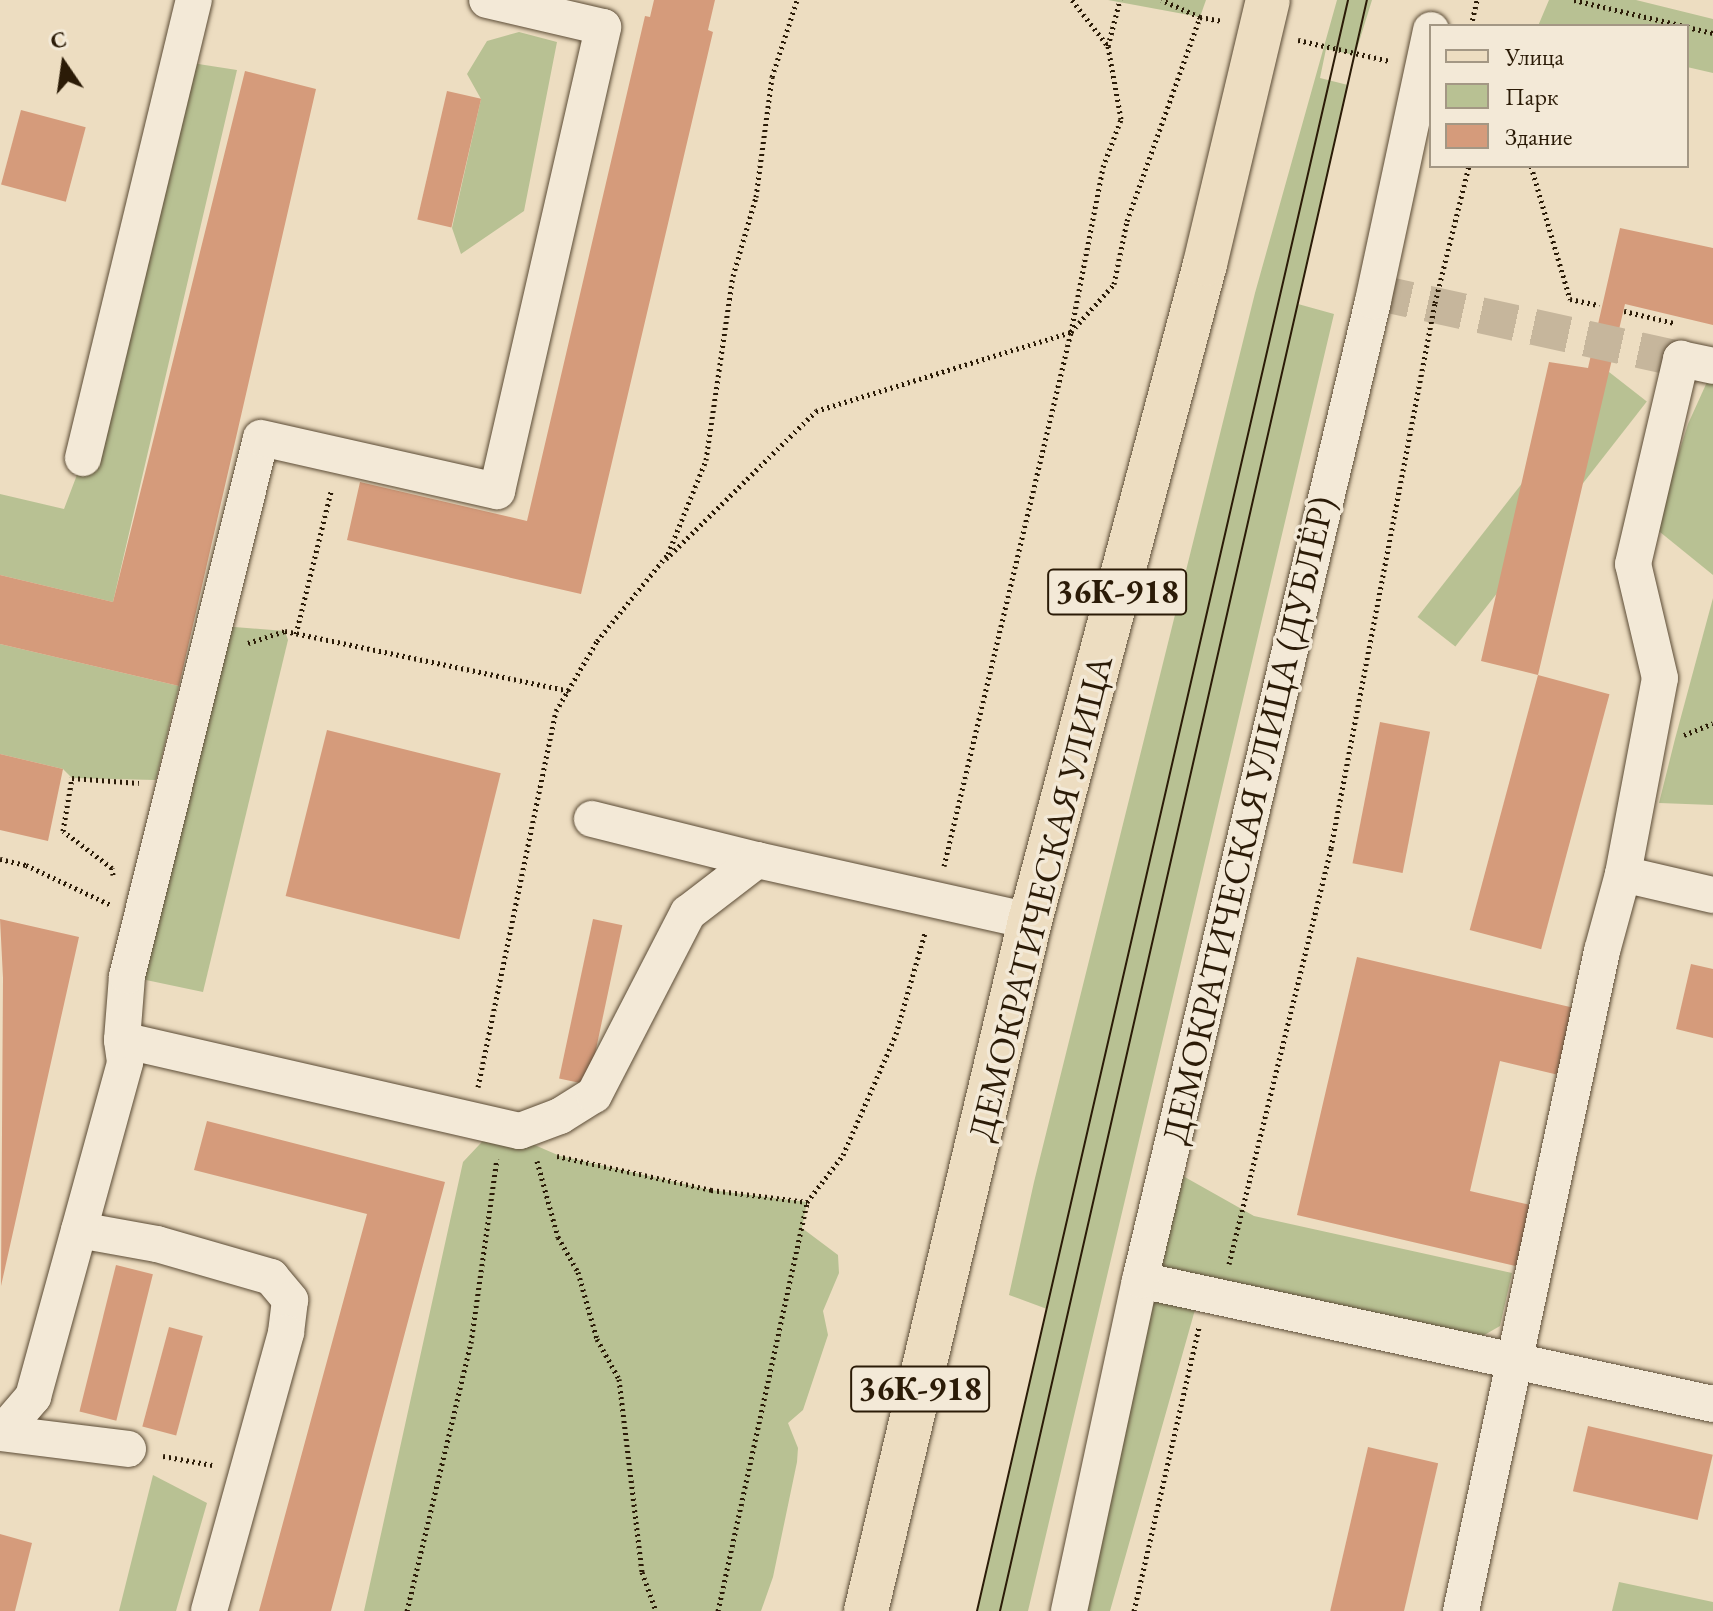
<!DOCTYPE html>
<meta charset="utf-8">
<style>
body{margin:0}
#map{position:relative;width:1713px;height:1611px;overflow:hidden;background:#edddc1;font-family:"EB Garamond",serif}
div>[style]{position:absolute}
.green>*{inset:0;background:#b8c193;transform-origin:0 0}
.building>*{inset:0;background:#d59b7b;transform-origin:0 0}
.minor-tunnel>*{height:36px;margin-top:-18px;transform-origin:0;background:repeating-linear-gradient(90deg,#c6b69c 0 36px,transparent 0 54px)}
.path>*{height:5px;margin-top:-2.5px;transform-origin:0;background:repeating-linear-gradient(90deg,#2b1b07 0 2px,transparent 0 6px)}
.roads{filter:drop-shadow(0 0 2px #5c4c36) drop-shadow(0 0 2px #5c4c36)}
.minor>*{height:36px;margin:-18px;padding:0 18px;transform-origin:18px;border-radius:18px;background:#f3e9d7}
.major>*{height:44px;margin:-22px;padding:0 22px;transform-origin:22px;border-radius:22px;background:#edddc1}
.tram>*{height:2px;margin:-1px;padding:0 1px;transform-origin:1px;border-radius:1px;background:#2b1b07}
span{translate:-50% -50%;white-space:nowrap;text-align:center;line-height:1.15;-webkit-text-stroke:7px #f3e9d7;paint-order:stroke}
.shield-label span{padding:2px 6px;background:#f3e9d7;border:2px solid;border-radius:6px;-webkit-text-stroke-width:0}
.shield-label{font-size:34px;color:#2b1b07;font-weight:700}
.street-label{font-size:36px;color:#2b1b07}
.legend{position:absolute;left:1429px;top:24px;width:260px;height:144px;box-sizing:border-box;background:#f3e9d7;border:2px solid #a39784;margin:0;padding:10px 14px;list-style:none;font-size:24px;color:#2b1b07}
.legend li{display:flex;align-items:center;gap:16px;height:40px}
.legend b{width:40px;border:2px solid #a39784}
.north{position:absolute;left:24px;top:24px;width:80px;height:80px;-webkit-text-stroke:6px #f3e9d7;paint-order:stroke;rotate:347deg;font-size:22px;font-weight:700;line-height:32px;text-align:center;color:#2b1b07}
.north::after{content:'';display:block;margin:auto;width:28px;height:36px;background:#2b1b07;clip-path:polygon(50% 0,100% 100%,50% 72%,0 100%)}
</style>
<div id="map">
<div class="green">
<i style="clip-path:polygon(1108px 0,1206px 0,1200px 17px)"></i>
<i style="clip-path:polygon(1337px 0,1372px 0,1355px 55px,1326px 49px,1320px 78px,1348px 85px,1298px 304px,1334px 314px,1028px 1611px,977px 1611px,1047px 1309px,1009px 1295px,1034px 1182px,1255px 293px)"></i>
<i style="clip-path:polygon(1549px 0,1636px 0,1713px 19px,1713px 73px,1687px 67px,1687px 26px,1538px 26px)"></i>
<i style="clip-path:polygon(519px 32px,557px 42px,524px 211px,461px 254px,452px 228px,481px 99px,467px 74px,487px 41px)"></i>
<i style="clip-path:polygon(179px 61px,237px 70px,113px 602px,0 575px,0 494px,64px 509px,83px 459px)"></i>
<i style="left:1609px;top:372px;width:48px;height:311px;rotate:38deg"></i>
<i style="clip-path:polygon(1707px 382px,1713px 383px,1713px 575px,1655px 528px,1688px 424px)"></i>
<i style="clip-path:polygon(1713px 598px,1713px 805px,1659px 803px,1675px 739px)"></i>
<i style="clip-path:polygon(222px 626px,285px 631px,288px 640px,203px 992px,127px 976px)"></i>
<i style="clip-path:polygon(0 644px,179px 686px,156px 780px,72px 778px,63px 769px,0 754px)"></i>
<i style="clip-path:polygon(495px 1128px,560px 1156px,711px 1190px,807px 1202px,802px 1228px,838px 1255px,839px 1273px,823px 1311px,828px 1335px,803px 1410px,788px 1423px,798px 1448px,797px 1462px,773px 1577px,761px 1611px,364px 1611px,463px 1162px)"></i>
<i style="clip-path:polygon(1167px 1167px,1254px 1216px,1512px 1273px,1500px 1326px,1460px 1349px,1200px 1292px,1110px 1611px,1069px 1611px)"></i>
<i style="clip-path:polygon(153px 1475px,207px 1503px,176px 1611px,119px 1611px)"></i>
<i style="clip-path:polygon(1619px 1582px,1713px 1602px,1713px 1611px,1612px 1611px)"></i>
</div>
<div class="building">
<i style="clip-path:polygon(654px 0,715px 0,708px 30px,713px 32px,581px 594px,347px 540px,360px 482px,527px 521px,645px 16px,650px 17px)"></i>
<i style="clip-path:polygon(245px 71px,316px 89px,179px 686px,0 644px,0 575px,113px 602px)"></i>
<i style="left:447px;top:91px;width:35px;height:132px;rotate:13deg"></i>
<i style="left:21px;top:110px;width:67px;height:77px;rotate:15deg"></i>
<i style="clip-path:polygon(1620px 228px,1713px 248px,1713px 325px,1625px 304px,1538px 675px,1481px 661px,1549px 362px,1588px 368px)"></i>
<i style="left:1538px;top:675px;width:74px;height:264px;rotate:15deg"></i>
<i style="left:1380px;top:722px;width:51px;height:144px;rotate:11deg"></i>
<i style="left:327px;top:730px;width:179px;height:171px;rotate:14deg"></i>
<i style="clip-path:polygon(0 754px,63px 769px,48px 841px,0 830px)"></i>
<i style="clip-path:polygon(0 919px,79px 937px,1px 1286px,3px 978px)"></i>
<i style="left:593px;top:919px;width:30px;height:163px;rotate:12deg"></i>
<i style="clip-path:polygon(1357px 957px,1583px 1010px,1567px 1077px,1500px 1061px,1470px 1191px,1539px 1207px,1524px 1268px,1297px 1215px)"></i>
<i style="clip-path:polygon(1691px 964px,1713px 969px,1713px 1038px,1676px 1029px)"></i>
<i style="clip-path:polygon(207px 1121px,445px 1182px,331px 1611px,259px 1611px,367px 1214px,194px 1170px)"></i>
<i style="left:116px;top:1265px;width:38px;height:151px;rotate:14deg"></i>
<i style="left:169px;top:1327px;width:35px;height:103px;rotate:15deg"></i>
<i style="left:1588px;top:1426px;width:128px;height:67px;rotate:13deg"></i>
<i style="left:1368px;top:1447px;width:72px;height:168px;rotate:13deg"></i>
<i style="clip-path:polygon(0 1534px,32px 1543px,15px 1611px,0 1611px)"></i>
</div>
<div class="minor-tunnel">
<i style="left:1375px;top:292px;width:313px;rotate:12.4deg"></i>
</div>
<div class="path">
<i style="left:1072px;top:0;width:58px;rotate:52deg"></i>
<i style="left:1108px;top:46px;width:48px;rotate:-75.4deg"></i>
<i style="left:1574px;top:0;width:113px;rotate:13.3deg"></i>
<i style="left:1200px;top:17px;width:23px;rotate:10deg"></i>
<i style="left:1471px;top:26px;width:27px;rotate:-77deg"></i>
<i style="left:1687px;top:27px;width:27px;rotate:13deg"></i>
<i style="left:1298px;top:40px;width:94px;rotate:12.9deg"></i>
<i style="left:1531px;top:166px;width:139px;rotate:73.7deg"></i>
<i style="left:1570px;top:299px;width:30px;rotate:12deg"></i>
<i style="left:1624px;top:311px;width:51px;rotate:13.5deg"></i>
<i style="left:666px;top:559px;width:211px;rotate:-44.6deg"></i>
<i style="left:816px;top:411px;width:267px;rotate:-17.2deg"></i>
<i style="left:1071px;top:332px;width:168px;rotate:-79deg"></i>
<i style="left:1103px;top:167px;width:51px;rotate:-69.4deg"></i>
<i style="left:1121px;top:119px;width:74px;rotate:-100.1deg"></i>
<i style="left:296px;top:634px;width:147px;rotate:-76.2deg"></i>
<i style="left:248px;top:643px;width:39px;rotate:-18deg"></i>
<i style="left:285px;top:631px;width:290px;rotate:11.9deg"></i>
<i style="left:1684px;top:735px;width:31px;rotate:-22deg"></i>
<i style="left:0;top:859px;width:27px;rotate:13deg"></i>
<i style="left:26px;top:865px;width:94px;rotate:25.2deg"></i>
<i style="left:944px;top:866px;width:549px;rotate:-76.62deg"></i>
<i style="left:1071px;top:332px;width:64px;rotate:-48.1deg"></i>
<i style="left:1114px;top:284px;width:64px;rotate:-78.3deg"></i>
<i style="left:1127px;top:221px;width:217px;rotate:-70.3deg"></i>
<i style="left:1200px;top:17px;width:42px;rotate:-155.9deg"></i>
<i style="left:113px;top:875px;width:7px;rotate:-98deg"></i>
<i style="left:112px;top:868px;width:61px;rotate:-142.9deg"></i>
<i style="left:63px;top:831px;width:54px;rotate:-80.4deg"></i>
<i style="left:72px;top:778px;width:67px;rotate:4.3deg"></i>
<i style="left:478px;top:1087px;width:384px;rotate:-78.3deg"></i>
<i style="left:556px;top:711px;width:81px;rotate:-59.6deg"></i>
<i style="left:597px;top:641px;width:112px;rotate:-50.8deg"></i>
<i style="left:668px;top:554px;width:101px;rotate:-68deg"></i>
<i style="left:706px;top:460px;width:186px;rotate:-81.7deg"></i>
<i style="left:733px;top:276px;width:82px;rotate:-73.8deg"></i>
<i style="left:756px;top:197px;width:121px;rotate:-82.4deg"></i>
<i style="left:772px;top:77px;width:81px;rotate:-72deg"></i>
<i style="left:557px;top:1156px;width:158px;rotate:12.4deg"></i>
<i style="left:711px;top:1190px;width:97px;rotate:7.1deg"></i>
<i style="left:537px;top:1161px;width:79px;rotate:74.6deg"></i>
<i style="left:558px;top:1237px;width:40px;rotate:60.3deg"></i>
<i style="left:578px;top:1272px;width:70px;rotate:74.2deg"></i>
<i style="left:597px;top:1339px;width:46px;rotate:61.2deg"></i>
<i style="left:619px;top:1379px;width:194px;rotate:83.2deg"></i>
<i style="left:642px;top:1572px;width:41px;rotate:70.3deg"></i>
<i style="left:1229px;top:1264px;width:428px;rotate:-76.2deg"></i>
<i style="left:1331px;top:848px;width:555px;rotate:-79.2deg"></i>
<i style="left:1435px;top:303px;width:141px;rotate:-76.1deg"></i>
<i style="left:163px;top:1456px;width:50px;rotate:10.4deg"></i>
<i style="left:407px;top:1611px;width:276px;rotate:-76.6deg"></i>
<i style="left:471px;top:1343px;width:186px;rotate:-82deg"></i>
<i style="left:718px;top:1611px;width:419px;rotate:-77.7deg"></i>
<i style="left:807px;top:1202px;width:59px;rotate:-52.5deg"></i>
<i style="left:843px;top:1155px;width:132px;rotate:-66.3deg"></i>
<i style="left:896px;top:1034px;width:105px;rotate:-74deg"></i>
<i style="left:1134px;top:1611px;width:291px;rotate:-77.1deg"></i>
</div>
<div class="roads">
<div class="minor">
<i style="left:83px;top:458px;width:471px;rotate:-76.4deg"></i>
<i style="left:592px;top:819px;width:170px;rotate:14deg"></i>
<i style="left:1623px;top:874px;width:92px;rotate:13.1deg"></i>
<i style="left:122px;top:1040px;width:408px;rotate:12.9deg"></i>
<i style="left:520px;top:1131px;width:43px;rotate:-20.6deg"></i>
<i style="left:560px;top:1116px;width:40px;rotate:-32deg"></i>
<i style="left:594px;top:1095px;width:205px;rotate:-62.7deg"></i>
<i style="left:688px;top:913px;width:87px;rotate:-37.5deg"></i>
<i style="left:757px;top:860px;width:280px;rotate:12.6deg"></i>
<i style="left:79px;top:1230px;width:79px;rotate:10.2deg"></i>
<i style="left:157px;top:1244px;width:119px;rotate:16.1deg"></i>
<i style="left:271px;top:1277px;width:30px;rotate:50deg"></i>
<i style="left:290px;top:1300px;width:33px;rotate:97deg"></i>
<i style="left:286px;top:1333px;width:288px;rotate:105.5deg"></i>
<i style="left:1140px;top:1280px;width:586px;rotate:12.21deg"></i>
<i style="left:0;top:1433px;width:129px;rotate:7.1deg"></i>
<i style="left:2px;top:1433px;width:48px;rotate:-49.3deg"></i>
<i style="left:33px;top:1397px;width:347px;rotate:-74.6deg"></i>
<i style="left:125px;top:1062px;width:22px;rotate:-98deg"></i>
<i style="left:122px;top:1040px;width:64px;rotate:-85.5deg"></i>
<i style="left:127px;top:976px;width:554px;rotate:-76.01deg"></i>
<i style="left:261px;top:438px;width:242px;rotate:12.7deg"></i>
<i style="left:497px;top:491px;width:476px;rotate:-77.1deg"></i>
<i style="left:603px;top:27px;width:119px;rotate:-166.9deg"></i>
<i style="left:1069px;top:1611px;width:339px;rotate:-77.9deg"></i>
<i style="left:1140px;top:1280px;width:1006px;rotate:-76.61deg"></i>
<i style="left:1373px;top:301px;width:277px;rotate:-77.9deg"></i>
<i style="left:1461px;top:1611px;width:675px;rotate:-77.94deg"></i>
<i style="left:1602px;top:951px;width:80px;rotate:-74.7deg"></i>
<i style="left:1623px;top:874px;width:199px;rotate:-79.3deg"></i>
<i style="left:1660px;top:678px;width:117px;rotate:-103.3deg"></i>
<i style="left:1633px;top:564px;width:211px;rotate:-76.8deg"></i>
<i style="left:1681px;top:359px;width:33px;rotate:12deg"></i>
</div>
<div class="major">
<i style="left:866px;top:1611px;width:709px;rotate:-76.63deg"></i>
<i style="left:1030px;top:921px;width:680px;rotate:-75.08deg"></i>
<i style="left:1205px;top:264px;width:271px;rotate:-76.6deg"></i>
</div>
</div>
<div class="tram">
<i style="left:977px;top:1611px;width:1653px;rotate:-77.03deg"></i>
<i style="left:1000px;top:1611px;width:1652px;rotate:-77.17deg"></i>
</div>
<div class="shield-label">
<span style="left:1117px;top:592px">36К-918</span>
<span style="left:920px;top:1389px">36К-918</span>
</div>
<div class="street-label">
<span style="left:1248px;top:820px;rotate:-77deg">ДЕМОКРАТИЧЕСКАЯ УЛИЦА (ДУБЛЁР)</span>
<span style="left:1040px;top:898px;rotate:-76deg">ДЕМОКРАТИЧЕСКАЯ УЛИЦА</span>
</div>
<ul class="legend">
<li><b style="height:10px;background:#edddc1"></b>Улица</li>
<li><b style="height:22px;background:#b8c193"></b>Парк</li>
<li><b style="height:22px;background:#d59b7b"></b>Здание</li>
</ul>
<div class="north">С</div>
</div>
